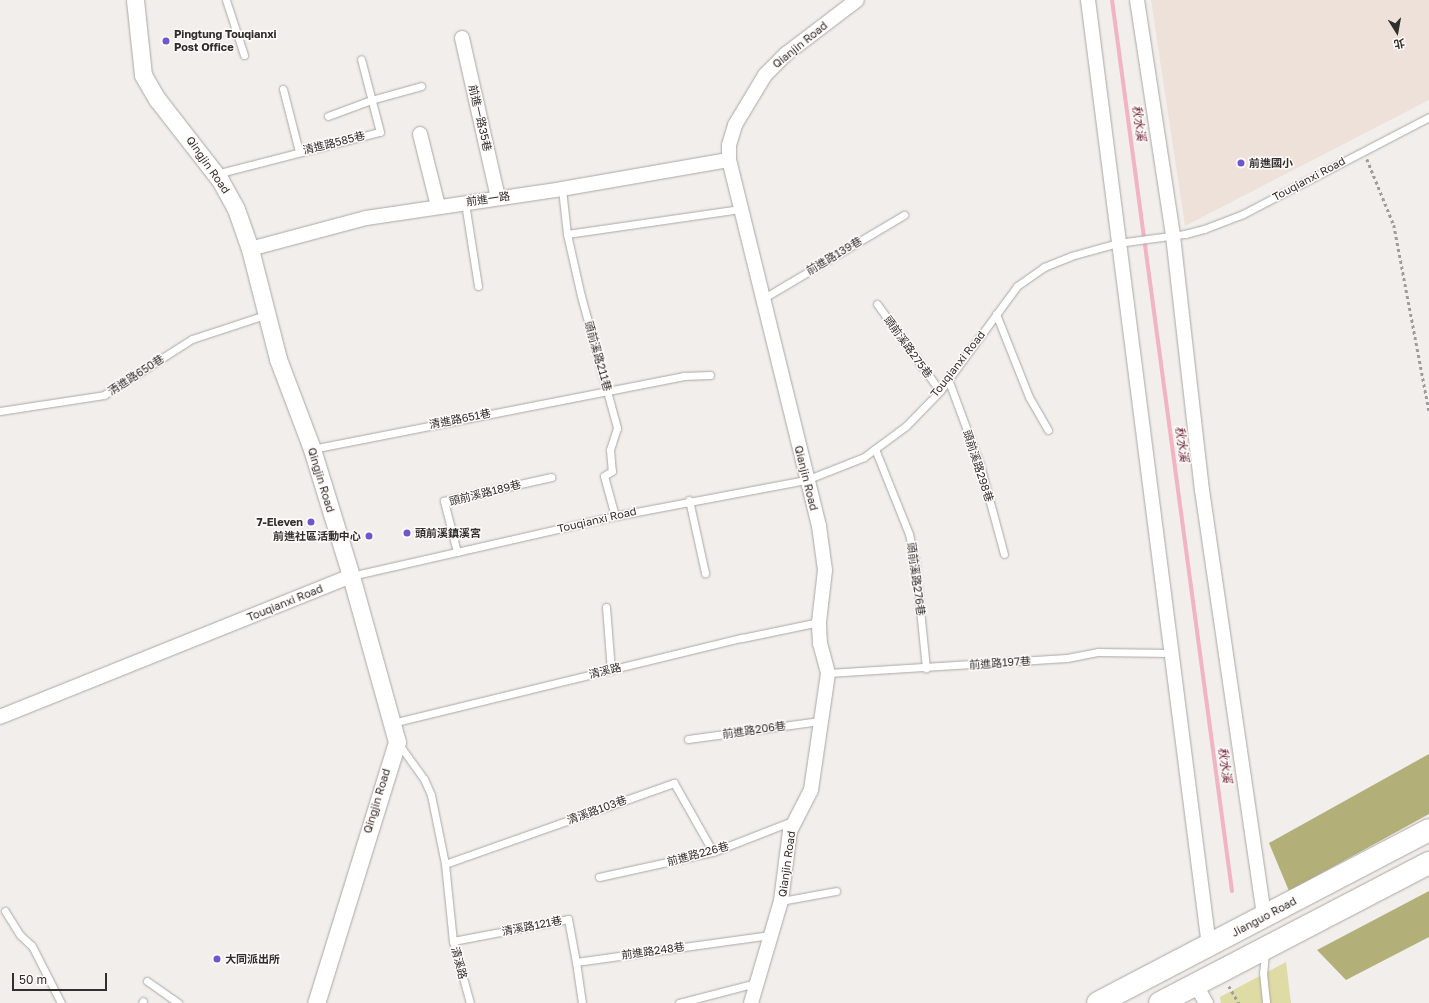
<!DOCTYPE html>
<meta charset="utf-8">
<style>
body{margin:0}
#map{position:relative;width:1429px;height:1003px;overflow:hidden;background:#f2eeeb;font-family:"Golos Text","Noto Sans TC",sans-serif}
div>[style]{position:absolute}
.built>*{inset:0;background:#ede1da}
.green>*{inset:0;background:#dedba5}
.forest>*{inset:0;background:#b2af79}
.stream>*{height:4px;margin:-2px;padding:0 2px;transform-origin:2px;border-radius:2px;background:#f1b4c2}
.path>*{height:2.5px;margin-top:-1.25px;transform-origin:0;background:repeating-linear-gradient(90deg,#9f9d9b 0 3px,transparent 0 6px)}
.roads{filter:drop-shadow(0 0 1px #aba7a4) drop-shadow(0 0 1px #aba7a4)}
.service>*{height:7px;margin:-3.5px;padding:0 3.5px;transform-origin:3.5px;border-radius:3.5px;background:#fff}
.minor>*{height:14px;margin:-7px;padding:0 7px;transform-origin:7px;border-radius:7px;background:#fff}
.tertiary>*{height:17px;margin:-8.5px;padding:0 8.5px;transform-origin:8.5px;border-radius:8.5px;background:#fff}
.primary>*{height:22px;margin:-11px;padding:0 11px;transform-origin:11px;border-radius:11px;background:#fff}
.dots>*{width:11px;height:11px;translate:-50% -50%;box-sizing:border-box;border:2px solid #fffbf9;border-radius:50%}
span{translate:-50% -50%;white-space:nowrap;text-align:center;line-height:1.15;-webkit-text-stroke:3px #fffbf9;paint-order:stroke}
.poi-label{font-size:11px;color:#302f2e;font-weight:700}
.left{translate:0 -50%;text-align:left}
.right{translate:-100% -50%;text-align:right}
.street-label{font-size:11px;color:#302f2e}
.water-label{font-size:12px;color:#6d263c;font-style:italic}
.north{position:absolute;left:1377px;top:12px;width:40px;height:40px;-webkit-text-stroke:3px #fffbf9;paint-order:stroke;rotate:169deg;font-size:11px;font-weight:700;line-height:16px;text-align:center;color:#302f2e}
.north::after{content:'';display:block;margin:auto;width:14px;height:18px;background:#302f2e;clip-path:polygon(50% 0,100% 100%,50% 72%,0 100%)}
.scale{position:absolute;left:12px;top:973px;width:95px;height:18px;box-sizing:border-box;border:2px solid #302f2e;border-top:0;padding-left:5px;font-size:12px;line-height:14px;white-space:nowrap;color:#302f2e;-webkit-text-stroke:3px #fffbf9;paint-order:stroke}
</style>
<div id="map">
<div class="built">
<i style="clip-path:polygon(1151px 0,1429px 0,1429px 100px,1185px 226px)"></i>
</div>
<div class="green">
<i style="clip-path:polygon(1286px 962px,1291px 1003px,1221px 1003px,1220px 997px)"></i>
</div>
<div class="forest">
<i style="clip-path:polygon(1429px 754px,1429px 814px,1289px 891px,1269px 843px)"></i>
<i style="clip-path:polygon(1429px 891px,1429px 937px,1346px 980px,1317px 950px)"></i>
</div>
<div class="stream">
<i style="left:1112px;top:0;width:899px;rotate:82.33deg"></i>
</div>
<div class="path">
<i style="left:1367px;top:159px;width:71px;rotate:67.8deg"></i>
<i style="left:1394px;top:225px;width:189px;rotate:79.3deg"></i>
<i style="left:1229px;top:986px;width:20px;rotate:60deg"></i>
</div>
<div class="roads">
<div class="service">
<i style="left:226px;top:0;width:58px;rotate:71.9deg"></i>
<i style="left:283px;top:89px;width:65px;rotate:75.7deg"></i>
<i style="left:328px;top:116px;width:46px;rotate:-20.4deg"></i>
<i style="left:371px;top:100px;width:52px;rotate:-15.6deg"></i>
<i style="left:216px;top:174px;width:169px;rotate:-14.4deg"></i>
<i style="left:380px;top:132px;width:75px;rotate:-104.6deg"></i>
<i style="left:562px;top:189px;width:45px;rotate:83.7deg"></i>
<i style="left:567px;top:234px;width:64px;rotate:77.3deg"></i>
<i style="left:581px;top:296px;width:137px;rotate:74.7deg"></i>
<i style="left:617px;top:428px;width:23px;rotate:108deg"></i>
<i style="left:610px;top:450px;width:21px;rotate:85deg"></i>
<i style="left:612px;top:471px;width:9px;rotate:148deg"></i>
<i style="left:604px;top:476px;width:41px;rotate:74.6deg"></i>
<i style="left:465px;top:203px;width:84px;rotate:81.1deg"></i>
<i style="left:567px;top:234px;width:168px;rotate:-8.2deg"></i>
<i style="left:764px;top:298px;width:163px;rotate:-30.7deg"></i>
<i style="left:877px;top:304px;width:107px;rotate:54.1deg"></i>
<i style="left:996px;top:314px;width:89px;rotate:68.3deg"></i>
<i style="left:1029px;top:397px;width:38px;rotate:60deg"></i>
<i style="left:948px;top:379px;width:92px;rotate:69.6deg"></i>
<i style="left:980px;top:465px;width:92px;rotate:74.9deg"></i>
<i style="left:0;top:411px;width:105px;rotate:-8.7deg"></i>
<i style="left:104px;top:395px;width:104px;rotate:-32.5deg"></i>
<i style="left:192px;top:339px;width:77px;rotate:-18.2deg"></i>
<i style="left:312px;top:449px;width:378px;rotate:-11.1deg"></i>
<i style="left:683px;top:376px;width:27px;rotate:-2deg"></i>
<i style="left:875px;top:449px;width:92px;rotate:68.2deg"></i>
<i style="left:909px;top:534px;width:27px;rotate:77deg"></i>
<i style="left:915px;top:560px;width:109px;rotate:84.2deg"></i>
<i style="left:689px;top:500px;width:75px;rotate:77.6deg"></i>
<i style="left:457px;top:552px;width:53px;rotate:-104.3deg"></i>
<i style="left:444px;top:501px;width:110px;rotate:-12.6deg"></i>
<i style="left:351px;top:576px;width:271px;rotate:-12.8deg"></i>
<i style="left:615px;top:516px;width:194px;rotate:-10.7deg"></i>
<i style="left:806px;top:480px;width:62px;rotate:-21.6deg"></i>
<i style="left:864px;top:457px;width:52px;rotate:-36.4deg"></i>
<i style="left:906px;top:426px;width:49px;rotate:-45.8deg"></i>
<i style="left:940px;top:391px;width:130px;rotate:-53.7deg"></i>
<i style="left:1017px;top:286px;width:33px;rotate:-35deg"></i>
<i style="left:1044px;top:267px;width:29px;rotate:-22deg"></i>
<i style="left:1071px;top:256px;width:49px;rotate:-15.5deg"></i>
<i style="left:1118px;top:243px;width:68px;rotate:-7.7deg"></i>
<i style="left:1185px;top:234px;width:20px;rotate:-15deg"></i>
<i style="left:1204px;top:229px;width:42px;rotate:-21deg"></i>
<i style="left:1243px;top:214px;width:210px;rotate:-27.5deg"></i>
<i style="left:606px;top:607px;width:63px;rotate:85.5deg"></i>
<i style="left:828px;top:673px;width:239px;rotate:-3.6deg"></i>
<i style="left:1067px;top:658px;width:32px;rotate:-11deg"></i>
<i style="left:1098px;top:652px;width:73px;rotate:0.8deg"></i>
<i style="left:392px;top:723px;width:360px;rotate:-13.7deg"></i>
<i style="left:742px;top:638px;width:79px;rotate:-11.7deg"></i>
<i style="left:688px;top:739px;width:133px;rotate:-7.8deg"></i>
<i style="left:398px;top:743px;width:44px;rotate:54.2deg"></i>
<i style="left:424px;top:779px;width:17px;rotate:66deg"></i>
<i style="left:431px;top:795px;width:70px;rotate:78.5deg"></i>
<i style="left:445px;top:864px;width:77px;rotate:84.1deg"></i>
<i style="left:453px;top:941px;width:64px;rotate:74.7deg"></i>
<i style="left:445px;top:864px;width:243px;rotate:-19.5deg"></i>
<i style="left:674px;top:783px;width:79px;rotate:60.5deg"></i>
<i style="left:599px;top:877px;width:117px;rotate:-12.4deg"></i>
<i style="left:713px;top:852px;width:88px;rotate:-21.3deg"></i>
<i style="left:781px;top:901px;width:56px;rotate:-10.3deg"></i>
<i style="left:5px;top:911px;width:28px;rotate:58deg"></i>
<i style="left:20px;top:935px;width:16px;rotate:43deg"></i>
<i style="left:32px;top:946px;width:64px;rotate:63deg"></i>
<i style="left:453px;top:941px;width:117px;rotate:-10.8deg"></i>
<i style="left:568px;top:919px;width:44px;rotate:79.5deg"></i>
<i style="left:1265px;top:952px;width:21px;rotate:95deg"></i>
<i style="left:1263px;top:973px;width:30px;rotate:84deg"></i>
<i style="left:147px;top:981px;width:38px;rotate:35deg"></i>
<i style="left:142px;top:1003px;width:2px;rotate:-63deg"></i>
<i style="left:582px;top:1003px;width:41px;rotate:-98.3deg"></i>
<i style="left:576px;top:962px;width:196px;rotate:-7.9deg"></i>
<i style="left:679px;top:1003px;width:80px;rotate:-14.6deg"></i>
</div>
<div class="minor">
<i style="left:1088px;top:0;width:954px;rotate:82.71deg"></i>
<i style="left:1137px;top:0;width:239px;rotate:81.3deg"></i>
<i style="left:1173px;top:236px;width:256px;rotate:83.5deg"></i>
<i style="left:1202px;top:490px;width:430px;rotate:81.7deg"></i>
<i style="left:462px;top:38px;width:164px;rotate:77.3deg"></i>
<i style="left:420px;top:134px;width:74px;rotate:76deg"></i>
<i style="left:250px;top:249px;width:120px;rotate:-15deg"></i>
<i style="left:366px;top:218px;width:198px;rotate:-8.4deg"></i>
<i style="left:562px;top:189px;width:169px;rotate:-9.9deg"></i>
<i style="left:0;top:717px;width:378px;rotate:-21.9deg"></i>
<i style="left:1196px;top:985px;width:21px;rotate:61deg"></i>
<i style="left:751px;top:1003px;width:106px;rotate:-73.6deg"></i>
<i style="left:781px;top:901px;width:71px;rotate:-82.7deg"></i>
<i style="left:790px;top:831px;width:46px;rotate:-62.9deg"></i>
<i style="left:811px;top:790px;width:118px;rotate:-81.7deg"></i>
<i style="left:828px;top:673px;width:30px;rotate:-105deg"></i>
<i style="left:820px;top:644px;width:22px;rotate:-93deg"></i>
<i style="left:819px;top:622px;width:52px;rotate:-83.4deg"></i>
<i style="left:825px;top:570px;width:44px;rotate:-97.8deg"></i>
<i style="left:819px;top:526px;width:377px;rotate:-103.8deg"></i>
<i style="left:729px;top:160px;width:15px;rotate:-90deg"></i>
<i style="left:729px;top:145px;width:21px;rotate:-73deg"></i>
<i style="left:735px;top:125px;width:58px;rotate:-59deg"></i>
<i style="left:765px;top:75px;width:30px;rotate:-45deg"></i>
<i style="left:786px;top:54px;width:89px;rotate:-37.3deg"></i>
</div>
<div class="tertiary">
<i style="left:135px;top:0;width:75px;rotate:83.9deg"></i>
<i style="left:143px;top:75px;width:28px;rotate:60deg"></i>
<i style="left:157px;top:99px;width:103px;rotate:52.1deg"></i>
<i style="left:220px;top:180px;width:33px;rotate:61deg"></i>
<i style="left:236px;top:209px;width:42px;rotate:70.7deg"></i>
<i style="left:250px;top:249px;width:114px;rotate:75.7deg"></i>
<i style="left:278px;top:359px;width:96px;rotate:69.3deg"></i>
<i style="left:312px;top:449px;width:133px;rotate:72.9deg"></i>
<i style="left:351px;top:576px;width:172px;rotate:74.5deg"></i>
<i style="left:397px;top:742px;width:273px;rotate:107.2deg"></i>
</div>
<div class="primary">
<i style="left:1098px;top:1003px;width:373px;rotate:-27.6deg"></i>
<i style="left:1160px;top:1003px;width:303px;rotate:-27.5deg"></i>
</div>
</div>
<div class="dots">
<i style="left:166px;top:41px;background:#6d57d0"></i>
<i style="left:1241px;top:163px;background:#6d57d0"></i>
<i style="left:311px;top:522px;background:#6d57d0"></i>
<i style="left:407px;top:533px;background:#6d57d0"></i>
<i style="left:369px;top:536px;background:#6d57d0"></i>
<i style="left:217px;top:959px;background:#6d57d0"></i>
</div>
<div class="poi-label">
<span class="left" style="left:174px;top:41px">Pingtung Touqianxi<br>Post Office</span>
<span class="left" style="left:1249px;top:163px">前進國小</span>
<span class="right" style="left:303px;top:522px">7-Eleven</span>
<span class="left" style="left:415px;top:533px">頭前溪鎮溪宮</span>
<span class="right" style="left:361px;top:536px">前進社區活動中心</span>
<span class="left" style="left:225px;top:959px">大同派出所</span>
</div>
<div class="street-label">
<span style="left:800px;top:45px;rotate:-39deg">Qianjin Road</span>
<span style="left:480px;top:118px;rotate:77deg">前進一路35巷</span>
<span style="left:334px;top:143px;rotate:-14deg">清進路585巷</span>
<span style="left:208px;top:165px;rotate:55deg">Qingjin Road</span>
<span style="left:1309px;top:179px;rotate:-28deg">Touqianxi Road</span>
<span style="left:488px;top:199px;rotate:-8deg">前進一路</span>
<span style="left:834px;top:256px;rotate:-31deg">前進路139巷</span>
<span style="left:908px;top:347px;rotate:54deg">頭前溪路275巷</span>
<span style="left:598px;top:356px;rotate:74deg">頭前溪路211巷</span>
<span style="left:958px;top:364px;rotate:-52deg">Touqianxi Road</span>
<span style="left:136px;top:375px;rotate:-33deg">清進路650巷</span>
<span style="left:460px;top:419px;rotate:-11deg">清進路651巷</span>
<span style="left:978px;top:466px;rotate:72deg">頭前溪路298巷</span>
<span style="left:806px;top:478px;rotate:76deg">Qianjin Road</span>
<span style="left:321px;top:480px;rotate:73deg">Qingjin Road</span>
<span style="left:485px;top:493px;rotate:-14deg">頭前溪路189巷</span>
<span style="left:597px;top:520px;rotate:-13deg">Touqianxi Road</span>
<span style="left:916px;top:579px;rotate:82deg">頭前溪路276巷</span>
<span style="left:285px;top:603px;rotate:-22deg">Touqianxi Road</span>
<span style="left:1000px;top:663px;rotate:-4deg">前進路197巷</span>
<span style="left:605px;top:671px;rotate:-14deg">清溪路</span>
<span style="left:754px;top:730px;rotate:-8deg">前進路206巷</span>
<span style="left:377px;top:801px;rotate:-73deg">Qingjin Road</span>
<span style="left:597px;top:810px;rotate:-20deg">清溪路103巷</span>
<span style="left:698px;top:854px;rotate:-15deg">前進路226巷</span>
<span style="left:787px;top:864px;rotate:-82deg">Qianjin Road</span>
<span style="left:1264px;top:917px;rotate:-28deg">Jianguo Road</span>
<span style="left:532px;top:926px;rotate:-11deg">清溪路121巷</span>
<span style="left:653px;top:951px;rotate:-8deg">前進路248巷</span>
<span style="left:459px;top:963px;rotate:75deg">清溪路</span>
</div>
<div class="water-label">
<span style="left:1139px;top:123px;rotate:82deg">秋水溪</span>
<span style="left:1182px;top:444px;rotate:82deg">秋水溪</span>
<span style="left:1225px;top:765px;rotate:82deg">秋水溪</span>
</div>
<div class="north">北</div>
<div class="scale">50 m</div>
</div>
